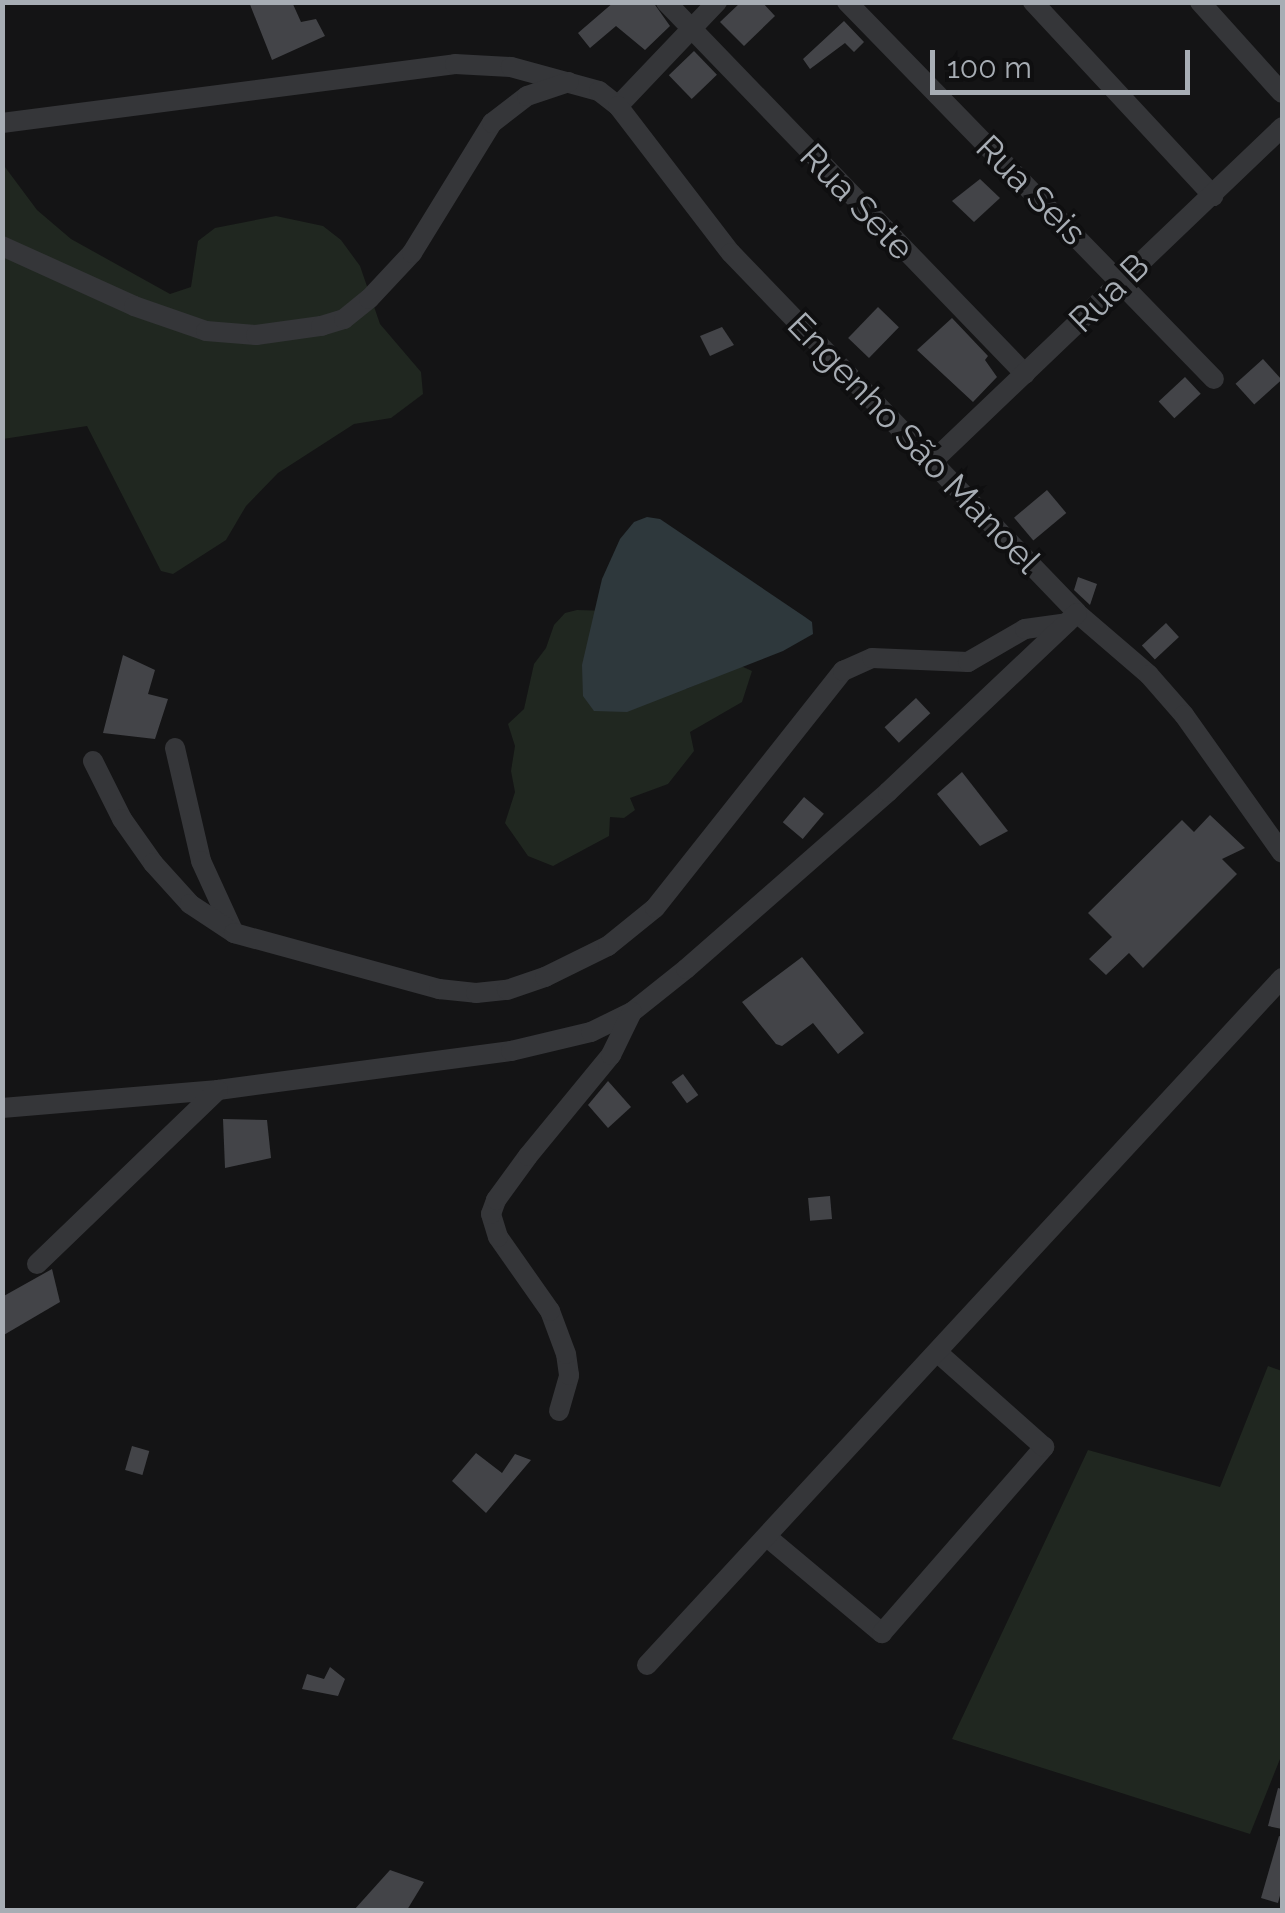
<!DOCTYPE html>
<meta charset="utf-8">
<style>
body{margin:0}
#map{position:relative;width:1285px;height:1913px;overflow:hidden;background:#141415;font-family:Raleway,sans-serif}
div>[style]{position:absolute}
.green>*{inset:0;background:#202720}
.water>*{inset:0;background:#2e383c}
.building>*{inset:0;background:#434448;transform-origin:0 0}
.street>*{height:20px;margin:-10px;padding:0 10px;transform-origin:10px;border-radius:10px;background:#353639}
span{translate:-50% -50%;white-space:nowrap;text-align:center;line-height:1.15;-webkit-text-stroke:8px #0f0f10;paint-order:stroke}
.street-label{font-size:35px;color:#a7adb4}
.frame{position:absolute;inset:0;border:5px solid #a7adb4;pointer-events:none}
.scale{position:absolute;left:930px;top:50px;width:260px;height:45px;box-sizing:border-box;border:5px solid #a7adb4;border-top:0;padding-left:12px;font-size:30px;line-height:35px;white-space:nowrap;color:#a7adb4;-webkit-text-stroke:8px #0f0f10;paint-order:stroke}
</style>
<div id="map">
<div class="green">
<i style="clip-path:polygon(2px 163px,37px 210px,71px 239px,170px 294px,191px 287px,198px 241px,215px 228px,276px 216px,323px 226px,341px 240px,360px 266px,380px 324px,421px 372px,423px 394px,391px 418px,354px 424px,278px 473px,246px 506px,226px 540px,173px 574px,161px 571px,87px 426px,3px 439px)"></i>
<i style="clip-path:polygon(577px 610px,609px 611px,686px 689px,741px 666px,752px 671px,742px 702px,690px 732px,694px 751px,668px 784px,630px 798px,635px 810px,624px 818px,610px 817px,609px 836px,553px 866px,528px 856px,505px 823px,515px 792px,511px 771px,515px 746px,508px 724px,524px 709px,534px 664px,546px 648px,554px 625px,565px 613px)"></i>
<i style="clip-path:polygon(1268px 1366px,1282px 1371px,1282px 1754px,1250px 1834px,952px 1739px,1088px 1450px,1220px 1487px)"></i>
</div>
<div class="water">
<i style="clip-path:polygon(647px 517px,660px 519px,805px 617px,812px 622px,813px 634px,783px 651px,627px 712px,594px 711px,583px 696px,582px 665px,602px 579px,620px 539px,634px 522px)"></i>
</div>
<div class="building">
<i style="clip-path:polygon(249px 2px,292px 2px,301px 22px,316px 19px,325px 36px,272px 60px)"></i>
<i style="clip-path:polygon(614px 2px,653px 2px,670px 26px,645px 50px,616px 26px,590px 48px,578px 33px)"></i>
<i style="clip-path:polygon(741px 2px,762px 2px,775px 16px,744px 46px,720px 22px)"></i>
<i style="clip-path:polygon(844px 21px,864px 42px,854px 52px,845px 43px,810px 69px,803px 59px)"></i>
<i style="left:694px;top:51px;width:33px;height:35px;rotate:46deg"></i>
<i style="clip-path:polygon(980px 179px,1000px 198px,974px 222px,952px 201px)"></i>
<i style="left:878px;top:307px;width:29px;height:43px;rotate:44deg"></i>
<i style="clip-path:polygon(952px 318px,988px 356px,985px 360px,997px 377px,973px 402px,917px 350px)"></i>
<i style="clip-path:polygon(722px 327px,734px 345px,710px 356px,700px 336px)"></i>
<i style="left:1263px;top:359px;width:28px;height:37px;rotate:48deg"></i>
<i style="left:1185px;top:377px;width:23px;height:36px;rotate:47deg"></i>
<i style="left:1047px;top:490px;width:30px;height:43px;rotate:50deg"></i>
<i style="clip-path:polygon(1078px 577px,1097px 584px,1090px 605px,1074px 590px)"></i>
<i style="left:1166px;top:623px;width:19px;height:33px;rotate:47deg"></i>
<i style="clip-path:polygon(123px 655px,155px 670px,148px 694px,168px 699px,155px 739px,103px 733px)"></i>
<i style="left:916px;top:698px;width:21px;height:43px;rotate:47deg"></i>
<i style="clip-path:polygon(962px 772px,1008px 831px,980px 846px,937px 794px)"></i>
<i style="left:804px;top:797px;width:26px;height:33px;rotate:40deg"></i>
<i style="clip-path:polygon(1210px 815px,1245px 848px,1222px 859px,1237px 874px,1143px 968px,1129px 953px,1106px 975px,1089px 959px,1112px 937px,1088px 913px,1182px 820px,1194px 832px)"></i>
<i style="clip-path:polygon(802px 957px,864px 1033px,838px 1054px,813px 1023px,782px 1046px,776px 1044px,742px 1002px)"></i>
<i style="left:683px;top:1074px;width:26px;height:14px;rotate:54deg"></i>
<i style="clip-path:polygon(608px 1081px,631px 1107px,608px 1128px,588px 1105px)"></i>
<i style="clip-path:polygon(223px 1119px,267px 1120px,271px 1158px,225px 1168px)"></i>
<i style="left:830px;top:1196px;width:23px;height:22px;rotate:85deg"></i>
<i style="clip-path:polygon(52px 1269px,60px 1302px,2px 1336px,2px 1297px)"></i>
<i style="left:132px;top:1446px;width:18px;height:25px;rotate:16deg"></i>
<i style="clip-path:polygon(476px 1453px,502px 1473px,515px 1454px,531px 1460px,486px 1513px,452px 1481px)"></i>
<i style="clip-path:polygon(330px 1667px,345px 1679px,338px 1696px,302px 1689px,307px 1674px,324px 1679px)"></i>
<i style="clip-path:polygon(1278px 1788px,1282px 1789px,1282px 1829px,1268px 1826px)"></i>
<i style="clip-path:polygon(1279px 1836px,1282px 1837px,1282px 1888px,1278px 1903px,1261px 1898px)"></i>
<i style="clip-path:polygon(390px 1870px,424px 1882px,407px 1910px,354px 1910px)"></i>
</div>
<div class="street">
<i style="left:666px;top:2px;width:517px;rotate:46.02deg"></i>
<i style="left:847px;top:2px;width:526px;rotate:45.77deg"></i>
<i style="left:1033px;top:2px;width:265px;rotate:47.1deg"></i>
<i style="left:1200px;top:2px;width:122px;rotate:48deg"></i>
<i style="left:618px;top:106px;width:144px;rotate:-46.4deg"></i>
<i style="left:2px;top:123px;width:457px;rotate:-7.4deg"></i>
<i style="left:455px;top:64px;width:56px;rotate:3.1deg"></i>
<i style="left:511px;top:67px;width:91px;rotate:15.3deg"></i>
<i style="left:599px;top:91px;width:24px;rotate:38deg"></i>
<i style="left:618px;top:106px;width:185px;rotate:52.5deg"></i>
<i style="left:731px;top:253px;width:499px;rotate:46.1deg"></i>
<i style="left:1077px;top:613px;width:95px;rotate:40.7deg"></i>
<i style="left:1149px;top:675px;width:53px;rotate:48.8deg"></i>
<i style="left:1184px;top:715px;width:169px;rotate:54.6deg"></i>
<i style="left:2px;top:246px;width:145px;rotate:24.4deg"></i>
<i style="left:134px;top:306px;width:76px;rotate:19.1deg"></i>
<i style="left:206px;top:331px;width:50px;rotate:4.6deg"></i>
<i style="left:256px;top:335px;width:66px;rotate:-7.9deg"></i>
<i style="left:321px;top:326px;width:24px;rotate:-17deg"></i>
<i style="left:344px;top:319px;width:32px;rotate:-39deg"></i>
<i style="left:369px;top:299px;width:63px;rotate:-46.9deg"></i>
<i style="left:412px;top:253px;width:153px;rotate:-58.4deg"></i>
<i style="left:492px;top:123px;width:44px;rotate:-37.6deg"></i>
<i style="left:527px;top:96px;width:44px;rotate:-18.4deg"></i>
<i style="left:934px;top:460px;width:482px;rotate:-43.7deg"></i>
<i style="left:175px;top:748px;width:116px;rotate:77deg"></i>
<i style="left:201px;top:861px;width:77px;rotate:65.4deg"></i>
<i style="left:93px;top:761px;width:65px;rotate:63.4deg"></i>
<i style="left:122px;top:819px;width:54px;rotate:54.8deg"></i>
<i style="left:153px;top:863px;width:55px;rotate:47.9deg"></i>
<i style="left:190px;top:904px;width:53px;rotate:33.4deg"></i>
<i style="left:234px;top:933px;width:213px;rotate:15.3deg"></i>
<i style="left:439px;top:989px;width:37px;rotate:6deg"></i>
<i style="left:476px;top:993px;width:31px;rotate:-6deg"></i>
<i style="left:507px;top:990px;width:40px;rotate:-18.9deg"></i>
<i style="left:545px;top:977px;width:70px;rotate:-26.2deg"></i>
<i style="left:608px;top:946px;width:60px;rotate:-39deg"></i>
<i style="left:655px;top:908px;width:303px;rotate:-51.6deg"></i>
<i style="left:843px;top:671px;width:32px;rotate:-24deg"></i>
<i style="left:872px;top:658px;width:96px;rotate:2.4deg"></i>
<i style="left:968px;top:662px;width:66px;rotate:-30.1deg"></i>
<i style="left:1025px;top:629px;width:42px;rotate:-8.1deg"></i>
<i style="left:2px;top:1108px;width:217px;rotate:-4.8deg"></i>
<i style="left:218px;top:1090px;width:296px;rotate:-7.6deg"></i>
<i style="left:511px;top:1051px;width:82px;rotate:-13.4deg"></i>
<i style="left:591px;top:1032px;width:46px;rotate:-26deg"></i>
<i style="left:632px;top:1012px;width:69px;rotate:-38.5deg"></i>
<i style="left:686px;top:969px;width:269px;rotate:-41.2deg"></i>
<i style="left:888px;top:792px;width:260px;rotate:-43.4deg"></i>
<i style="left:37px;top:1264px;width:251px;rotate:-43.9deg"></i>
<i style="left:559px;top:1411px;width:37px;rotate:-74deg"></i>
<i style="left:569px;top:1375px;width:21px;rotate:-98deg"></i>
<i style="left:566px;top:1354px;width:46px;rotate:-110.4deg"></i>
<i style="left:550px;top:1311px;width:90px;rotate:-125.1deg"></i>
<i style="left:498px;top:1237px;width:24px;rotate:-107deg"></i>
<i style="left:491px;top:1214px;width:15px;rotate:-70deg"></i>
<i style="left:496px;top:1200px;width:54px;rotate:-54deg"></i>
<i style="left:528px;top:1156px;width:131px;rotate:-50.6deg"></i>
<i style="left:611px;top:1055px;width:48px;rotate:-64deg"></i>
<i style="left:767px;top:1537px;width:150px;rotate:39.9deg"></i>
<i style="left:882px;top:1633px;width:247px;rotate:-48.9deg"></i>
<i style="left:1044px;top:1447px;width:142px;rotate:-138.4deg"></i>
<i style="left:647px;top:1665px;width:936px;rotate:-47.25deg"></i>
</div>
<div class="street-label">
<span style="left:1031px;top:190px;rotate:45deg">Rua Seis</span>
<span style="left:857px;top:202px;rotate:46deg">Rua Sete</span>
<span style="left:1109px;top:293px;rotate:-44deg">Rua B</span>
<span style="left:914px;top:443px;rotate:46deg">Engenho São Manoel</span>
</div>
<div class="frame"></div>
<div class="scale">100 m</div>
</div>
